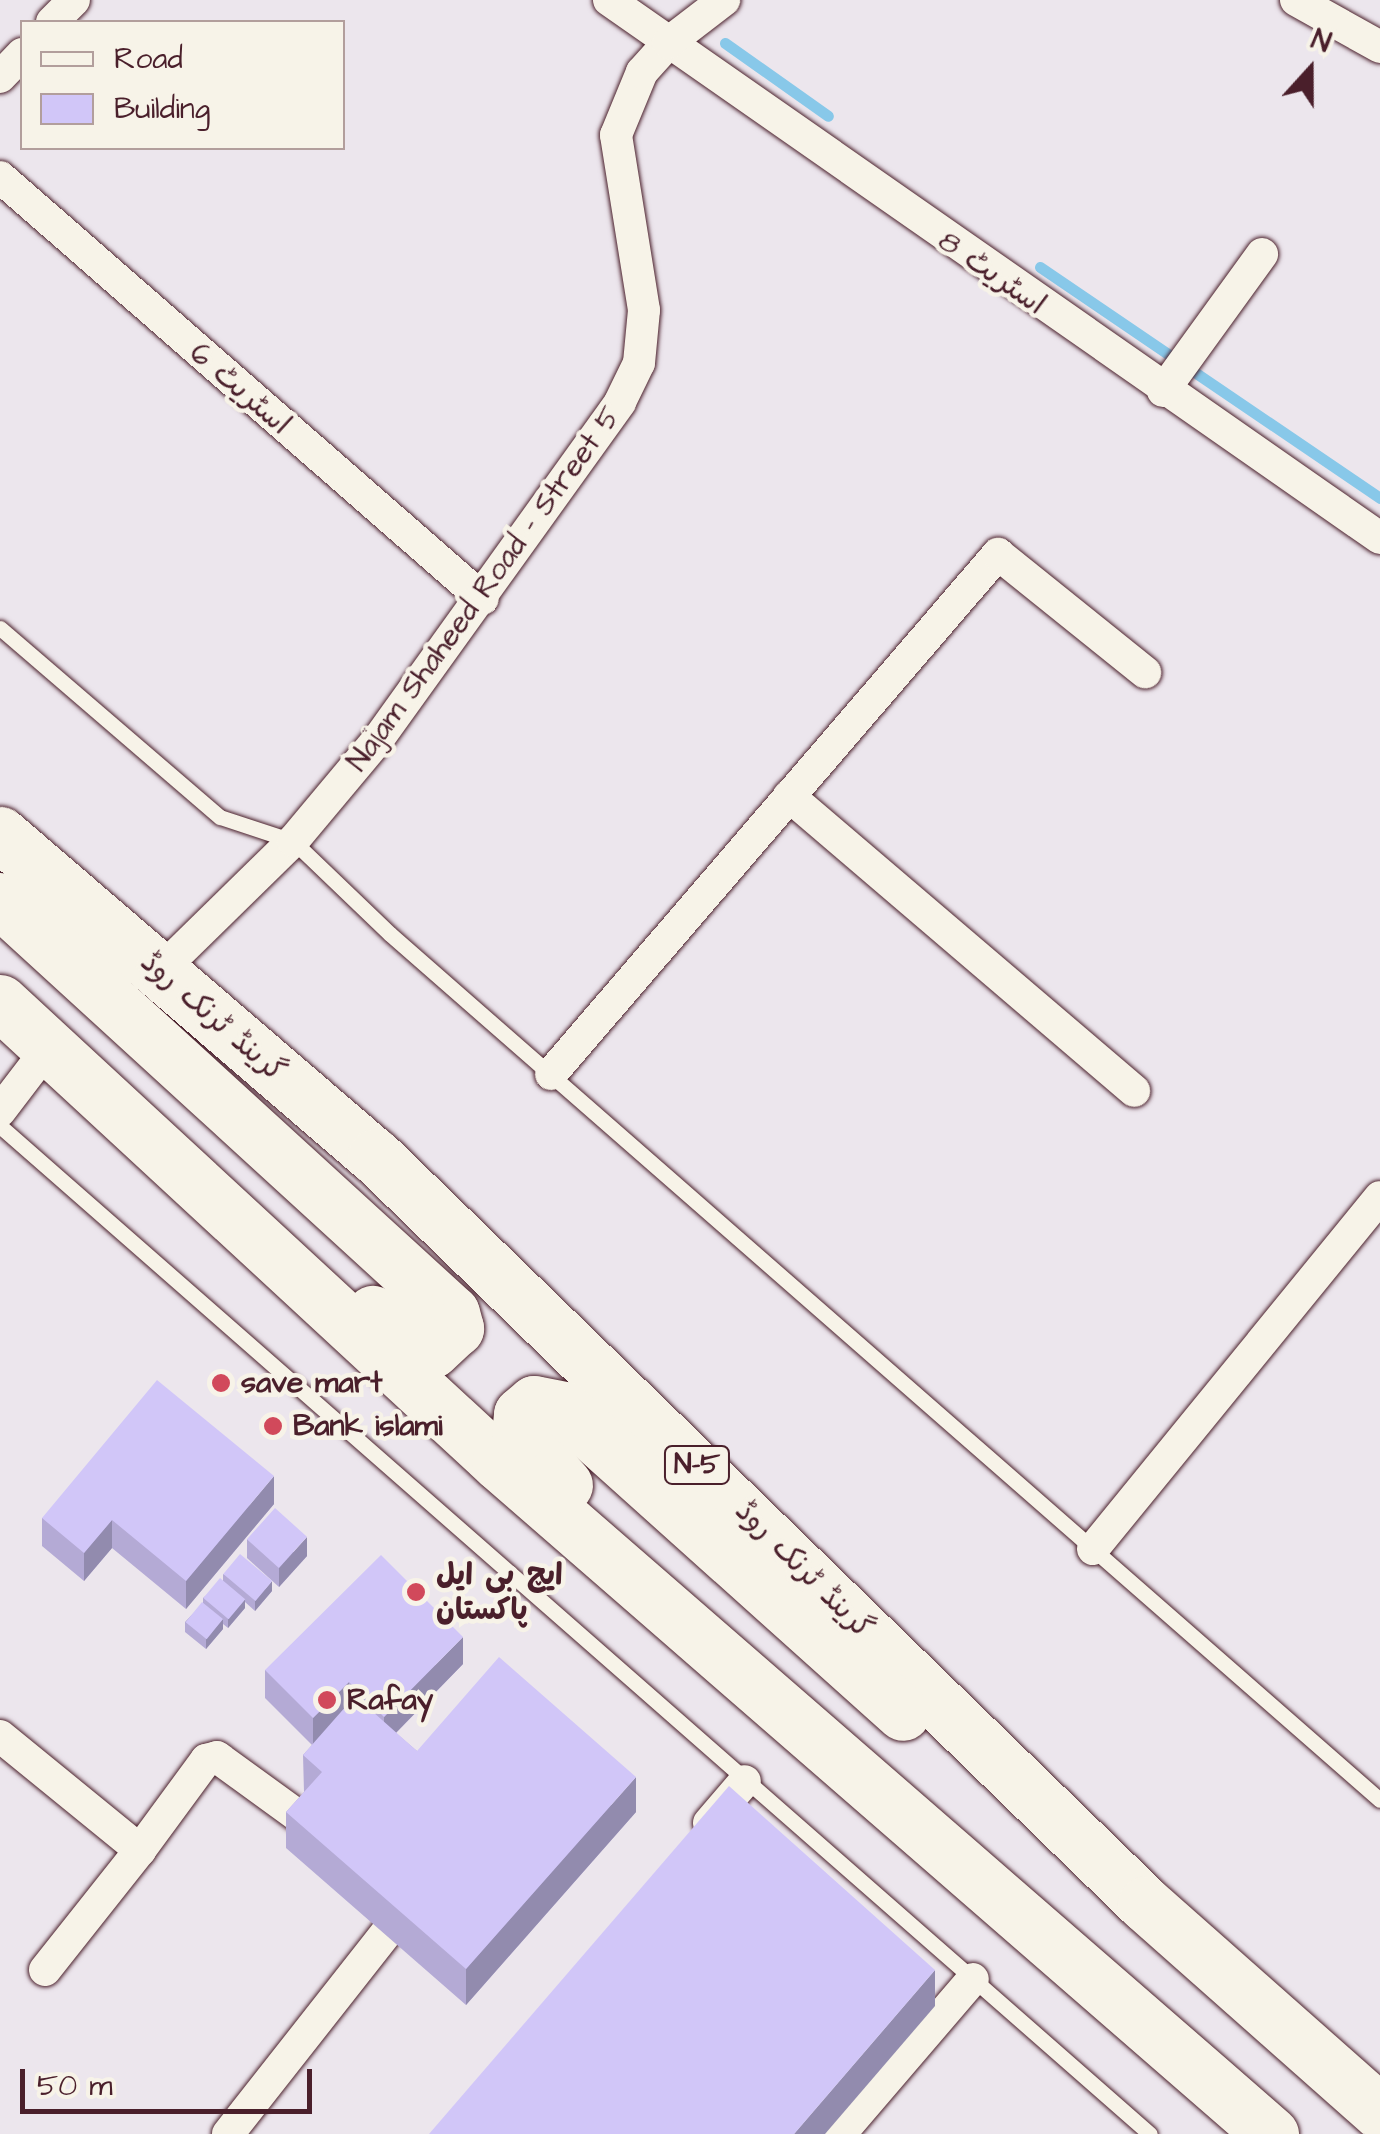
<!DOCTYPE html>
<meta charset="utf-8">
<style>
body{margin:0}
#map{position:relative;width:1380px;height:2134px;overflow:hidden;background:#ece6ed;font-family:"Architects Daughter","Playpen Sans Arabic",sans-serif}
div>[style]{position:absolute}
.stream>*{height:11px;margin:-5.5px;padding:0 5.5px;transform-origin:5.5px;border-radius:5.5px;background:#88c8e9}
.roads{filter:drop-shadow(0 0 2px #4a1f2b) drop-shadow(0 0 2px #4a1f2b)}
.lane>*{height:15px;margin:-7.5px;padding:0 7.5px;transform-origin:7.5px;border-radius:7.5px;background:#f7f3e8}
.street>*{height:32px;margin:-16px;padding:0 16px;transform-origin:16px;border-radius:16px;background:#f7f3e8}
.highway>*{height:55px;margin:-27.5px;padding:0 27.5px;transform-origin:27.5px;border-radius:27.5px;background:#f7f3e8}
.wall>*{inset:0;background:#b4aad5}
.shaded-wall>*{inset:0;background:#928bae}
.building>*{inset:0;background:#d1c6f8;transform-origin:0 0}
.dots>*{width:28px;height:28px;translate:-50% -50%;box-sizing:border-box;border:5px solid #f7f3e8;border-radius:50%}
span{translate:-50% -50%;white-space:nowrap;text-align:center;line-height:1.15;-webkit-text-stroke:9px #f7f3e8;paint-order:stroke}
.shield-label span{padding:2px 8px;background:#f7f3e8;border:2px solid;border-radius:8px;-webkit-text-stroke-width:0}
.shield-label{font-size:28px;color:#4a1f2b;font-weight:700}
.street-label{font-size:30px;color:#4a1f2b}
.poi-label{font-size:30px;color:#4a1f2b;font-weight:700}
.left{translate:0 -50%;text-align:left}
.legend{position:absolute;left:20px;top:20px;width:325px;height:130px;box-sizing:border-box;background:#f7f3e8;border:2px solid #b29e9c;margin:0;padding:12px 18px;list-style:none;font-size:30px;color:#4a1f2b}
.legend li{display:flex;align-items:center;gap:20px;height:50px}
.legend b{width:50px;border:2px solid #b29e9c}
.north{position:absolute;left:1260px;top:20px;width:100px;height:100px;-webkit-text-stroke:8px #f7f3e8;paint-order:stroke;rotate:21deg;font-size:28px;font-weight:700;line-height:40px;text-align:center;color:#4a1f2b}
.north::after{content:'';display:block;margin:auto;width:35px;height:45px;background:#4a1f2b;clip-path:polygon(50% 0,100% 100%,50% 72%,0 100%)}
.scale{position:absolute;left:20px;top:2069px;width:292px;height:45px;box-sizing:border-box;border:5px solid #4a1f2b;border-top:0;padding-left:12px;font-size:30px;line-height:35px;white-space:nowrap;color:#4a1f2b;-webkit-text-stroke:8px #f7f3e8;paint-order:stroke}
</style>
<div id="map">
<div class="stream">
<i style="left:725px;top:43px;width:126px;rotate:35.3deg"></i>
<i style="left:1040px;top:267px;width:411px;rotate:34.2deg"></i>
</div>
<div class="roads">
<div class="lane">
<i style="left:0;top:628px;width:290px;rotate:40.7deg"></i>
<i style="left:220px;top:817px;width:77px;rotate:18.2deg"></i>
<i style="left:293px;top:841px;width:134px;rotate:43.8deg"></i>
<i style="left:390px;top:934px;width:1315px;rotate:41.18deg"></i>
<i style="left:0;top:1126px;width:1529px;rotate:41.24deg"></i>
</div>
<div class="street">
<i style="left:609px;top:0;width:940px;rotate:34.91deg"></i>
<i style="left:1296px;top:0;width:96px;rotate:29.2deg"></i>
<i style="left:52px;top:22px;width:31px;rotate:-45deg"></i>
<i style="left:0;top:77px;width:32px;rotate:-46deg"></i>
<i style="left:0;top:177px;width:641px;rotate:41.14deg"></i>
<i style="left:1163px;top:391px;width:169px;rotate:-54.1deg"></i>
<i style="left:789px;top:796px;width:454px;rotate:40.5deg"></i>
<i style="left:159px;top:972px;width:187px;rotate:-44.4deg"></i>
<i style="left:293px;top:841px;width:134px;rotate:-50.1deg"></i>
<i style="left:379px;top:738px;width:413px;rotate:-54.3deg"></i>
<i style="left:620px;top:402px;width:43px;rotate:-64deg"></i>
<i style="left:639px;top:363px;width:53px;rotate:-84.6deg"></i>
<i style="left:644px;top:310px;width:177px;rotate:-99.1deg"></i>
<i style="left:616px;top:135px;width:68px;rotate:-67.6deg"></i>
<i style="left:642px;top:72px;width:39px;rotate:-48deg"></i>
<i style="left:668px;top:43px;width:71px;rotate:-37.5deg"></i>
<i style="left:551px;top:1074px;width:686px;rotate:-49.32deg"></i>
<i style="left:998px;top:554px;width:189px;rotate:38.8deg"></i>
<i style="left:0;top:1111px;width:81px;rotate:-52.6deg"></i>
<i style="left:1093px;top:1549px;width:454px;rotate:-50.8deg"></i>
<i style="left:0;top:1736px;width:181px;rotate:39.2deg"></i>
<i style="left:140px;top:1850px;width:112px;rotate:-53.7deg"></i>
<i style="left:206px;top:1760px;width:11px;rotate:-15deg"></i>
<i style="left:217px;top:1757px;width:131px;rotate:36deg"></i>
<i style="left:709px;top:1823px;width:55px;rotate:-49.4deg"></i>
<i style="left:45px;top:1970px;width:153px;rotate:-51.6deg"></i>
<i style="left:228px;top:2134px;width:273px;rotate:-51.8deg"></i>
<i style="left:397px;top:1919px;width:24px;rotate:-99deg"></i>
<i style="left:840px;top:2134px;width:204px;rotate:-49.4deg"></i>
</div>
<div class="highway">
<i style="left:0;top:834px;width:494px;rotate:40.7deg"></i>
<i style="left:375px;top:1156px;width:1074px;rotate:44.17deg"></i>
<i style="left:1145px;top:1904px;width:314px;rotate:41.5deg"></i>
<i style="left:0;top:900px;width:612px;rotate:42.42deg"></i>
<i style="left:452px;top:1313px;width:16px;rotate:75deg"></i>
<i style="left:456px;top:1328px;width:33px;rotate:137deg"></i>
<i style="left:432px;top:1350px;width:70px;rotate:-147.9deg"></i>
<i style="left:0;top:1002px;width:679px;rotate:42.73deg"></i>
<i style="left:499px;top:1463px;width:1023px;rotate:41deg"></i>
<i style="left:565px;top:1485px;width:69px;rotate:-132deg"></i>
<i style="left:519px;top:1434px;width:20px;rotate:-84deg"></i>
<i style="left:521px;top:1414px;width:17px;rotate:-40deg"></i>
<i style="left:534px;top:1403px;width:31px;rotate:11deg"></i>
<i style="left:564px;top:1409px;width:455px;rotate:41.9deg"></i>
</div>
</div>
<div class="wall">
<i style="clip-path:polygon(274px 1504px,186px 1609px,112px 1548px,84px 1581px,42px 1546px,42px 1518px)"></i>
<i style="clip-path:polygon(247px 1539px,307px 1556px,279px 1587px,247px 1558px)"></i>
<i style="clip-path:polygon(223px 1574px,272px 1591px,255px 1611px,245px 1602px,245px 1608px,228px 1628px,223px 1624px,223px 1629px,206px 1649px,185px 1632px,185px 1622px,203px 1603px,203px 1598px,223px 1581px)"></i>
<i style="clip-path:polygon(463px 1664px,396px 1733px,417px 1751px,636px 1812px,466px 2005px,286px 1848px,286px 1812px,304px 1792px,303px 1755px,312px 1745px,265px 1698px,265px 1670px)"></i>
</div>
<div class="shaded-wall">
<i style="clip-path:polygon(274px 1476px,274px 1504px,186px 1609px,186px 1581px)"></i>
<i style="clip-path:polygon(112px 1520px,112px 1548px,84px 1581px,84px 1553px)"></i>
<i style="clip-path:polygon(307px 1537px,307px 1556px,279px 1587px,279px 1568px)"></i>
<i style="clip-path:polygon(272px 1581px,272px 1591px,255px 1611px,255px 1601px)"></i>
<i style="clip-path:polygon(245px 1599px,245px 1608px,228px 1628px,228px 1619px)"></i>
<i style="clip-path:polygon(223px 1619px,223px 1629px,206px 1649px,206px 1639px)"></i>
<i style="clip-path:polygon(463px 1637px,463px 1664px,384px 1745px,384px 1717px)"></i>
<i style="clip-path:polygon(349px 1682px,349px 1710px,313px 1746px,313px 1718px)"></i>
<i style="clip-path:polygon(636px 1777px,636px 1812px,466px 2005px,466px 1969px)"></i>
<i style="clip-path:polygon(935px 1970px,935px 2006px,825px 2134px,794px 2134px)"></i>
</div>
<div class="building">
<i style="clip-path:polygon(157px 1380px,274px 1476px,186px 1581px,112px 1520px,84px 1553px,42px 1518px)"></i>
<i style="left:275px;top:1508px;width:43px;height:42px;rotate:42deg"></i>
<i style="left:240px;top:1554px;width:42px;height:26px;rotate:40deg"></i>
<i style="clip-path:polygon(381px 1555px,463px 1637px,384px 1717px,349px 1682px,313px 1718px,265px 1670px)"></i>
<i style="left:220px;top:1578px;width:33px;height:26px;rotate:40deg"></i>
<i style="left:202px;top:1602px;width:27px;height:26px;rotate:39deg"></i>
<i style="clip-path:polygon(499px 1657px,636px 1777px,466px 1969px,286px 1812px,322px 1772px,303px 1755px,355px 1696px,417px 1751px)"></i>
<i style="clip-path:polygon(729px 1786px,935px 1970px,794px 2134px,429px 2134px)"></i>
</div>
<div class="dots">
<i style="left:221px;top:1383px;background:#d1495b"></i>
<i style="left:273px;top:1426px;background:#d1495b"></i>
<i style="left:416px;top:1592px;background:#d1495b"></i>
<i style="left:327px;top:1700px;background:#d1495b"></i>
</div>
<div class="shield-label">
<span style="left:697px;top:1465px">N-5</span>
</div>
<div class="street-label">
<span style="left:992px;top:273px;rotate:35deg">اسٹریٹ 8</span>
<span style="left:240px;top:389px;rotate:41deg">اسٹریٹ 6</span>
<span style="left:484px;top:589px;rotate:-54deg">Najam Shaheed Road - Street 5</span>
<span style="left:213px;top:1017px;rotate:41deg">گرینڈ ٹرنک روڈ</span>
<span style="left:804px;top:1570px;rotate:45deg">گرینڈ ٹرنک روڈ</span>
</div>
<div class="poi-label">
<span class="left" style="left:241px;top:1383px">save mart</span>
<span class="left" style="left:293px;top:1426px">Bank islami</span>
<span class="left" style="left:436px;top:1592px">ایچ بی ایل<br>پاکستان</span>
<span class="left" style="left:347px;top:1700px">Rafay</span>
</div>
<ul class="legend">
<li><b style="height:12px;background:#f7f3e8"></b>Road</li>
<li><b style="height:28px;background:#d1c6f8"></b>Building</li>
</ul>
<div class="north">N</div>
<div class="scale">50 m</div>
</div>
